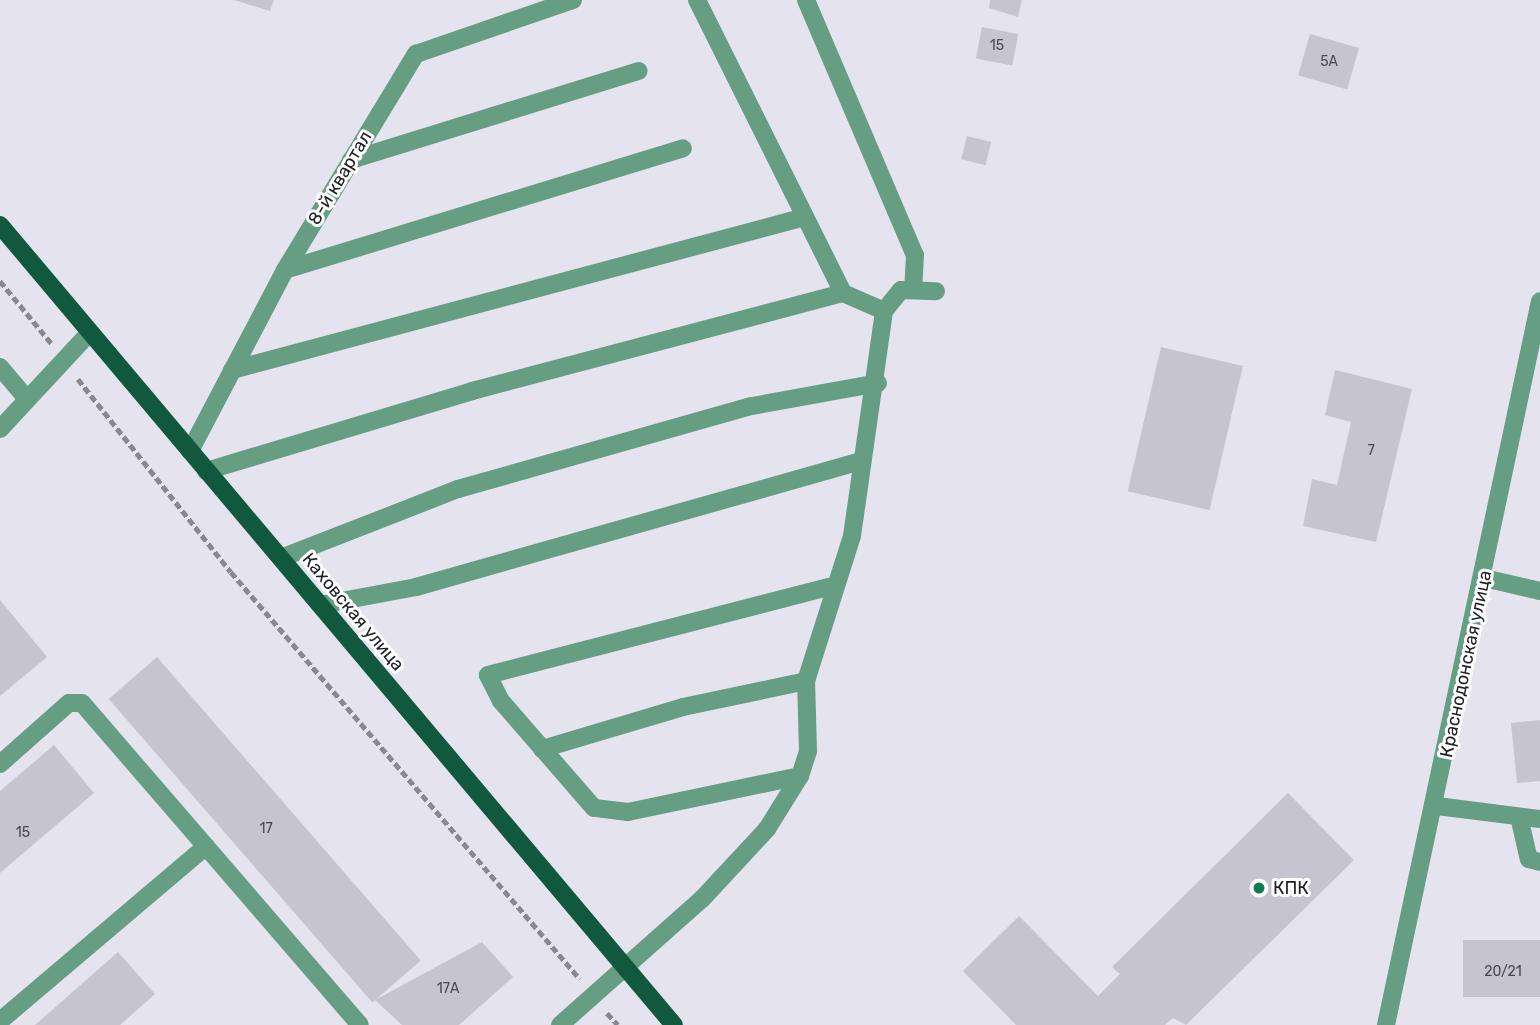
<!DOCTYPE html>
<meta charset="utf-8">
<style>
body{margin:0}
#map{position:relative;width:1540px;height:1025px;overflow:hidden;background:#e5e3ee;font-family:Rubik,sans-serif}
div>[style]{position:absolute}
.building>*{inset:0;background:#c6c5cf;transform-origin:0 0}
.path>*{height:4.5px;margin-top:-2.25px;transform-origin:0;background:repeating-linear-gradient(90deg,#89878f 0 7px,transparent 0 10.5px)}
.minor>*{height:18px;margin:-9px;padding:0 9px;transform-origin:9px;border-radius:9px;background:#669e83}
.major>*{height:18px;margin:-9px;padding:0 9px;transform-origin:9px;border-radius:9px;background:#11593e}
.dots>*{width:19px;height:19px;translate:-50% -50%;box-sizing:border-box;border:4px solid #fff;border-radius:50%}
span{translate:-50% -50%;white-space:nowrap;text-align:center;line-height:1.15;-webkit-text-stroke:6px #fff;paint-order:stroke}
.number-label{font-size:14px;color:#4a494f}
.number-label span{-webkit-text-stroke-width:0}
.street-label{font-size:18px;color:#212024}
.poi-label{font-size:18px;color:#212024}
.left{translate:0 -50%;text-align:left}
</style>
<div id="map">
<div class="building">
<i style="clip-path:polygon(234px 0,274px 0,270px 11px)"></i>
<i style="clip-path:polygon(990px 0,1022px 0,1018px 17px,989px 8px)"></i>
<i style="left:982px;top:27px;width:37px;height:32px;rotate:11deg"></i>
<i style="left:1310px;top:34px;width:51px;height:43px;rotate:16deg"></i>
<i style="left:967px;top:136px;width:25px;height:24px;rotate:14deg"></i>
<i style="left:1161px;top:347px;width:84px;height:148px;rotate:13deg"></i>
<i style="clip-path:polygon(1335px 370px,1412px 389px,1376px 542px,1303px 526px,1312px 479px,1337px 485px,1351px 422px,1325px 415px)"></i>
<i style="clip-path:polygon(0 600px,47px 657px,0 696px)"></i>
<i style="left:157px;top:657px;width:402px;height:64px;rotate:49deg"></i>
<i style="clip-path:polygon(1540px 720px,1540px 781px,1517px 783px,1511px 723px)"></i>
<i style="clip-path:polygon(54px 745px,94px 793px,0 873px,0 791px)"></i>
<i style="clip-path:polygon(1288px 793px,1354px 860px,1186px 1025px,1173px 1018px,1165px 1025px,1016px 1025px,963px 971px,1019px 916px,1098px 996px,1120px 974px,1112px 967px)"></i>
<i style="left:1540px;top:940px;width:57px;height:77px;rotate:90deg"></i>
<i style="clip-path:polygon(482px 942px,513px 977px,459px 1025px,402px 1025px,375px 1000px)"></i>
<i style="clip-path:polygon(118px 952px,155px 994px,120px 1025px,35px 1025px)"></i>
</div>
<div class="path">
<i style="left:0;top:281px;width:82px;rotate:50.5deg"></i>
<i style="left:78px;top:379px;width:246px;rotate:51.6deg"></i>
<i style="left:231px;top:572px;width:536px;rotate:49.39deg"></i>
<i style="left:607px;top:1013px;width:16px;rotate:47deg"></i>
</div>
<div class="minor">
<i style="left:697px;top:0;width:327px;rotate:63.5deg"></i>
<i style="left:843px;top:293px;width:45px;rotate:23.7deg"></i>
<i style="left:806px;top:0;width:277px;rotate:66.9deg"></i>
<i style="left:915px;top:255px;width:35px;rotate:93deg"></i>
<i style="left:351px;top:160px;width:301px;rotate:-17.2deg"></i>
<i style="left:285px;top:270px;width:416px;rotate:-17deg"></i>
<i style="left:0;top:367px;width:42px;rotate:49.8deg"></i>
<i style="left:232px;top:370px;width:593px;rotate:-14.95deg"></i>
<i style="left:0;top:429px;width:132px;rotate:-47.1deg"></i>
<i style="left:190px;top:451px;width:204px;rotate:-62.3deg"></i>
<i style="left:285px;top:270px;width:253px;rotate:-58.8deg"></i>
<i style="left:416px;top:54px;width:166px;rotate:-19deg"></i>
<i style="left:206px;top:471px;width:278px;rotate:-16.7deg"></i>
<i style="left:472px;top:391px;width:384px;rotate:-14.8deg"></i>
<i style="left:281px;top:558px;width:190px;rotate:-21.3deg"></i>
<i style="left:458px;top:489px;width:305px;rotate:-15.8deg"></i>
<i style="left:752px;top:406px;width:128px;rotate:-10.3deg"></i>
<i style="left:1484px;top:578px;width:57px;rotate:13.1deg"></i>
<i style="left:320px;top:605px;width:98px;rotate:-10.6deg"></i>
<i style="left:416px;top:587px;width:462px;rotate:-15.8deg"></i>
<i style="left:542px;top:749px;width:147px;rotate:-16.6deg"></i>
<i style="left:683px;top:707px;width:126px;rotate:-11.9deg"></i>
<i style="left:0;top:764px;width:92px;rotate:-41.5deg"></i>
<i style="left:69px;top:703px;width:13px"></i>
<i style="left:82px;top:703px;width:425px;rotate:49.2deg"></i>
<i style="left:800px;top:776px;width:176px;rotate:168.2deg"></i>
<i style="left:628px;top:812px;width:34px;rotate:-173deg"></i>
<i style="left:594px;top:808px;width:142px;rotate:-131deg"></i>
<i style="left:501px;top:701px;width:29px;rotate:-117deg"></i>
<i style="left:488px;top:675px;width:358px;rotate:-14.5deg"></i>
<i style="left:1437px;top:806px;width:104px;rotate:7.2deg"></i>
<i style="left:1520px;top:821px;width:39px;rotate:77deg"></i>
<i style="left:1529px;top:859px;width:11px;rotate:15deg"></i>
<i style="left:0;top:1021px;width:270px;rotate:-40.3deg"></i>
<i style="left:560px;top:1025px;width:190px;rotate:-41.6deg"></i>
<i style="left:702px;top:899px;width:96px;rotate:-47.1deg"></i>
<i style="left:767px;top:829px;width:62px;rotate:-58.1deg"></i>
<i style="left:800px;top:776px;width:26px;rotate:-72deg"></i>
<i style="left:808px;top:751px;width:70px;rotate:-91.6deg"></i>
<i style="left:806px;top:681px;width:152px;rotate:-72.4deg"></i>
<i style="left:852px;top:536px;width:227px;rotate:-81.9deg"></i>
<i style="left:884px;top:311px;width:27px;rotate:-51deg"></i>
<i style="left:901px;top:290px;width:35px;rotate:2deg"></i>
<i style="left:1386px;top:1025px;width:740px;rotate:-77.99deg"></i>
</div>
<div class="major">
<i style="left:0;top:225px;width:1046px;rotate:49.89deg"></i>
</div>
<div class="dots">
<i style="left:1259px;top:888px;background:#107c56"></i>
</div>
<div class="number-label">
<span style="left:997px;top:46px">15</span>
<span style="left:1329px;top:62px">5А</span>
<span style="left:1371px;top:451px">7</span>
<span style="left:266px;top:829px">17</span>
<span style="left:23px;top:833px">15</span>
<span style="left:1503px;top:972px">20/21</span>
<span style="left:448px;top:989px">17А</span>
</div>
<div class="street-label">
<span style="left:340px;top:178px;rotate:-59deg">8-й квартал</span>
<span style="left:353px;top:612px;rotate:50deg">Каховская улица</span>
<span style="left:1466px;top:664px;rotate:-78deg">Краснодонская улица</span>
</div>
<div class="poi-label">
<span class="left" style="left:1273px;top:888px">КПК</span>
</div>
</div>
